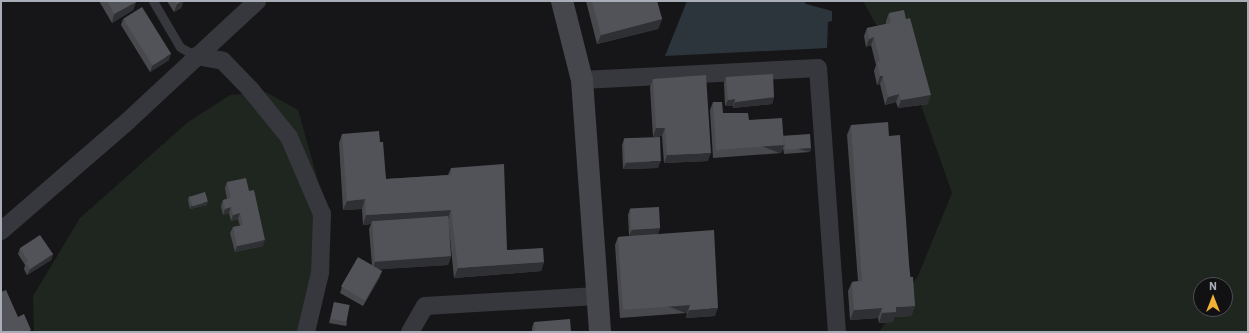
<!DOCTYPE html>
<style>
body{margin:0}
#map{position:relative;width:1249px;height:333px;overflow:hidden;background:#161618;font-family:"IBM Plex Sans",sans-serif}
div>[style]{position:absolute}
.green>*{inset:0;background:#1e261f}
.water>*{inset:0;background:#2c353c}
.lane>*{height:9px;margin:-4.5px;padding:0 4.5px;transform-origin:4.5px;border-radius:4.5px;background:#37383d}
.street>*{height:18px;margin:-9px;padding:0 9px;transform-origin:9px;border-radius:9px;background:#37383d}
.secondary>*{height:22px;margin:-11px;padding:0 11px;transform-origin:11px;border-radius:11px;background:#45474d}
.wall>*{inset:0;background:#47494d}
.shaded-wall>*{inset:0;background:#2f3033;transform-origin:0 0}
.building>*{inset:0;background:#525359;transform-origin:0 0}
span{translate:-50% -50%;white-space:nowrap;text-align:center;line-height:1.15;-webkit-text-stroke:3.5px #111113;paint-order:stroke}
.frame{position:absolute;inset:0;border:2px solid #a8adb8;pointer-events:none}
.north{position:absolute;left:1193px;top:277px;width:40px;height:40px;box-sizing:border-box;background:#111113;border:1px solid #4d4f55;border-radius:50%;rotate:0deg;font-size:11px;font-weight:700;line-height:16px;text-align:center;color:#a8adb8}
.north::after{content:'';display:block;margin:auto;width:14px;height:18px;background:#f2b134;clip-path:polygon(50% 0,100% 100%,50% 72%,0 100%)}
</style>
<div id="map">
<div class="green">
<i style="clip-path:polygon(evenodd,863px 1px,1248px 1px,1248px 332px,879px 332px,918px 276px,952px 193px,921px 105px,863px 1px,1201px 285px,1225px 285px,1225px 309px,1201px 309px,1201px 285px)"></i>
<i style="clip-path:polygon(266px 92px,298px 110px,319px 184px,313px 332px,34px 332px,33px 296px,80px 218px,188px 122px,230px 95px)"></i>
</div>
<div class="water">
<i style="clip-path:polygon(687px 1px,804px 1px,806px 4px,832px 11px,832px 21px,828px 22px,827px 48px,665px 56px)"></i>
</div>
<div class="lane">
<i style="left:153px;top:1px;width:53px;rotate:59.6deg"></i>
<i style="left:180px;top:47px;width:18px;rotate:29deg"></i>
</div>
<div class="street">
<i style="left:196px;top:56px;width:27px;rotate:10deg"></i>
<i style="left:223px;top:61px;width:39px;rotate:46deg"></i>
<i style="left:250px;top:89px;width:62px;rotate:50.9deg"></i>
<i style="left:289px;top:137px;width:84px;rotate:66.8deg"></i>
<i style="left:322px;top:214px;width:59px;rotate:91.9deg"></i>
<i style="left:320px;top:273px;width:61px;rotate:103.3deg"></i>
<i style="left:582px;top:80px;width:236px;rotate:-2.9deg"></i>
<i style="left:818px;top:68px;width:265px;rotate:85.9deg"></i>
<i style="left:1px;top:231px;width:169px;rotate:-40.9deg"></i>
<i style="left:129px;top:120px;width:175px;rotate:-42.9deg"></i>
<i style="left:410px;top:332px;width:30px;rotate:-60deg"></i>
<i style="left:425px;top:306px;width:172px;rotate:-3.3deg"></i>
</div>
<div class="secondary">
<i style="left:562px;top:1px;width:81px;rotate:75.8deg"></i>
<i style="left:582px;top:80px;width:253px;rotate:85.9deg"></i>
</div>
<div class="wall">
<i style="clip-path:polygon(99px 1px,136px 1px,136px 2px,133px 10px,112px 23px)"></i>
<i style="clip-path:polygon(167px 1px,185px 1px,183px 2px,181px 8px,174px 12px)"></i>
<i style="clip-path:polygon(586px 1px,657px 1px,662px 19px,658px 29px,597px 44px)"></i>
<i style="clip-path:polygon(889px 13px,928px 104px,898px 108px,896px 102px,885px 105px,880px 84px,877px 85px,874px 71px,876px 65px,871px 45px,866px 47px,864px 36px,867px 28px,886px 24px,886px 21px)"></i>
<i style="clip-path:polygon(123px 19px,169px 60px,150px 72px,121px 25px)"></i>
<i style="clip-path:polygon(726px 77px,774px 97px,772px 104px,733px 108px,733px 106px,725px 106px,724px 83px)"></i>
<i style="clip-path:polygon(653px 79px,708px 161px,664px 163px,662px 136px,653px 137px,650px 87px)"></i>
<i style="clip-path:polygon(713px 102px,723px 113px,749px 120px,811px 148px,810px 152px,784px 154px,783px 148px,781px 153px,713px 158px,710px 110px)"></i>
<i style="clip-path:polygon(851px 125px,889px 136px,915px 306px,911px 316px,894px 317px,893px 322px,879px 323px,878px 318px,850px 320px,848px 291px,852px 282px,858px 281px,847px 135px)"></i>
<i style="clip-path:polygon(342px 134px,380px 142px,386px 179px,448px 175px,451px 168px,507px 250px,544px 262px,541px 271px,454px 278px,449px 228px,451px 256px,448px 265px,379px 269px,380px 277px,363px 306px,340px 293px,342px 287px,372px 265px,369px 229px,371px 224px,363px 225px,362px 209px,343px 210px,339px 143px)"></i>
<i style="clip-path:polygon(624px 139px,658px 168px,623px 169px,622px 145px)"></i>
<i style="clip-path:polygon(227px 182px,249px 191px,263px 246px,235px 252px,230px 233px,233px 227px,240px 226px,238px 219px,231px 221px,229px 213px,223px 215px,221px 206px,223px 200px,227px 199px,225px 188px)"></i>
<i style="clip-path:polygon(189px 196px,207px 205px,190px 209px,188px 200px)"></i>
<i style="clip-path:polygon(630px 209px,660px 228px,658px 234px,715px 316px,686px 318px,687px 313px,620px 318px,615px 245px,618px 237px,629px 236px,628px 215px)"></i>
<i style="clip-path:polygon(20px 248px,53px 254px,51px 260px,27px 275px,24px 269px,25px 265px,18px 254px)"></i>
<i style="clip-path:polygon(334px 302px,347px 323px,346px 326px,329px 323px)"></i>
<i style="clip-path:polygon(534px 322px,571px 332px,532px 332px,532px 328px)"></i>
</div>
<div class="shaded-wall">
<i style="clip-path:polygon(180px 1px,185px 1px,183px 2px,181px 8px,174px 12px,177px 4px)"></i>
<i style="clip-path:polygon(136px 2px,133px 10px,112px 23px,114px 14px)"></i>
<i style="clip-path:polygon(662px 19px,658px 29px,597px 44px,601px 35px)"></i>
<i style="clip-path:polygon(874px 37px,871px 45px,866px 47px,869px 39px)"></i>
<i style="clip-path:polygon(171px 54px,169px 60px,150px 72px,152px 66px)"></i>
<i style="clip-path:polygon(880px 76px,883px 76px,880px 84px,877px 85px)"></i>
<i style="clip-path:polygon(899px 94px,896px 102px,885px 105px,888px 97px)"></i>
<i style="clip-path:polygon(931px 95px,928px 104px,898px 108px,901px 100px)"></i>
<i style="clip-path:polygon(774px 97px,772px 104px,733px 108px,735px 102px)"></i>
<i style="clip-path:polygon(735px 99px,733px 106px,725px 106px,728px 100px)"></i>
<i style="clip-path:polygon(656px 128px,665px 128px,662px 136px,653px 137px)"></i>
<i style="left:784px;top:145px;width:9px;height:68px;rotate:111deg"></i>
<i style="left:811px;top:148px;width:4px;height:26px;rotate:104deg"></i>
<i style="clip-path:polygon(711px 153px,708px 161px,664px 163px,667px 155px)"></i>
<i style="clip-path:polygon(661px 161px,658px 168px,623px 169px,626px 163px)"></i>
<i style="clip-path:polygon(365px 199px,362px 209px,343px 210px,347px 201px)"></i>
<i style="clip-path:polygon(208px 202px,207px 205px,190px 209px,191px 206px)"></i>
<i style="clip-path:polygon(231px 207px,229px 213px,223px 215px,225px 209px)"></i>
<i style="clip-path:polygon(451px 210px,448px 219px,372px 221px,371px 224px,363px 225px,366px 215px)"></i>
<i style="clip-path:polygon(240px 213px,238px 219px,231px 221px,233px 215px)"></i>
<i style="clip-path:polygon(660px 228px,658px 234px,629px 236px,632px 230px)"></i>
<i style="clip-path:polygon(265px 240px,263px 246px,235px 252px,237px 246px)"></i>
<i style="clip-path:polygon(53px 254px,51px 260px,27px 275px,30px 269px)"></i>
<i style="clip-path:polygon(451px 256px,448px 265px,372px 270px,375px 262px)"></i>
<i style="clip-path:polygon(544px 262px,541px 271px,454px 278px,458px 268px)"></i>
<i style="clip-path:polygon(382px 271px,380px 277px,363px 306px,366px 300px)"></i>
<i style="left:690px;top:305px;width:9px;height:67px;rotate:111deg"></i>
<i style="clip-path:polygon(915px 306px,911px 316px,894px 317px,893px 322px,879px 323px,882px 313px,896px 307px)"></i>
<i style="clip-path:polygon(718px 308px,715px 316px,686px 318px,689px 310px)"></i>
<i style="clip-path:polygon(882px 308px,878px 318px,850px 320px,854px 310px)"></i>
</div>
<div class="building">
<i style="clip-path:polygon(107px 1px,136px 1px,136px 2px,114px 14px)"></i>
<i style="clip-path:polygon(175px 1px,182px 1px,177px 4px)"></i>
<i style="clip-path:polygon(592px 1px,657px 1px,662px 19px,601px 35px)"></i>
<i style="left:142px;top:7px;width:55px;height:22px;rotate:58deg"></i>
<i style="clip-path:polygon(904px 10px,906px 19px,910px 18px,931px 95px,901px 100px,899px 94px,888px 97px,883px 76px,880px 76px,877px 62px,880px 61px,874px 37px,869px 39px,867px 28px,891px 23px,889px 13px)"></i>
<i style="clip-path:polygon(773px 74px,774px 97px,735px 102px,735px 99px,728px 100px,726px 77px)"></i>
<i style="clip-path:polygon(706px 75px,711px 153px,667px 155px,665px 128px,656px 128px,653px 79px)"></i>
<i style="clip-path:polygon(713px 102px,722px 102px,723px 113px,748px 113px,749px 120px,782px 118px,784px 145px,716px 150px)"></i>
<i style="clip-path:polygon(888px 122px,889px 136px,900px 135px,910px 277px,913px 277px,915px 306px,896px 307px,896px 312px,882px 313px,882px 308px,854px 310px,852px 282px,862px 281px,851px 125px)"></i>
<i style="clip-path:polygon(379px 131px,380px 142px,383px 142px,386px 179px,451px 175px,451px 168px,504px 164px,507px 250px,543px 248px,544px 262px,458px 268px,451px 210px,366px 215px,365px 199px,347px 201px,342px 134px)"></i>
<i style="left:810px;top:134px;width:14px;height:26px;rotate:86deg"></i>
<i style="left:660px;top:137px;width:24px;height:36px;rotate:88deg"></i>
<i style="clip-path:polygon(246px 178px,249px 191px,254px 190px,265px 240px,237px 246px,233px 227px,243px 225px,240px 213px,233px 215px,231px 207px,225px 209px,223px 200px,231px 198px,227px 182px)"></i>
<i style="left:205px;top:192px;width:10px;height:16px;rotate:73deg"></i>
<i style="left:659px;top:207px;width:21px;height:29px;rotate:87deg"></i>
<i style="left:448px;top:216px;width:40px;height:76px;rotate:86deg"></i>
<i style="clip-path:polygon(714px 230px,718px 308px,689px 310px,690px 305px,623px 310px,618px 237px)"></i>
<i style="clip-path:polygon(40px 235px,53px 254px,30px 269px,26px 263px,28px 261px,20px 248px)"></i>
<i style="left:358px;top:257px;width:28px;height:34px;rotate:30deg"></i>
<i style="clip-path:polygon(6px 290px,18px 317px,24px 314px,31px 330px,28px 332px,1px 332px,1px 292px)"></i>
<i style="left:334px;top:302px;width:16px;height:17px;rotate:11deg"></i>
<i style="clip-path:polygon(570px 319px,571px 332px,535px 332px,534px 322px)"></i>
</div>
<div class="frame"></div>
<div class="north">N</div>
</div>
